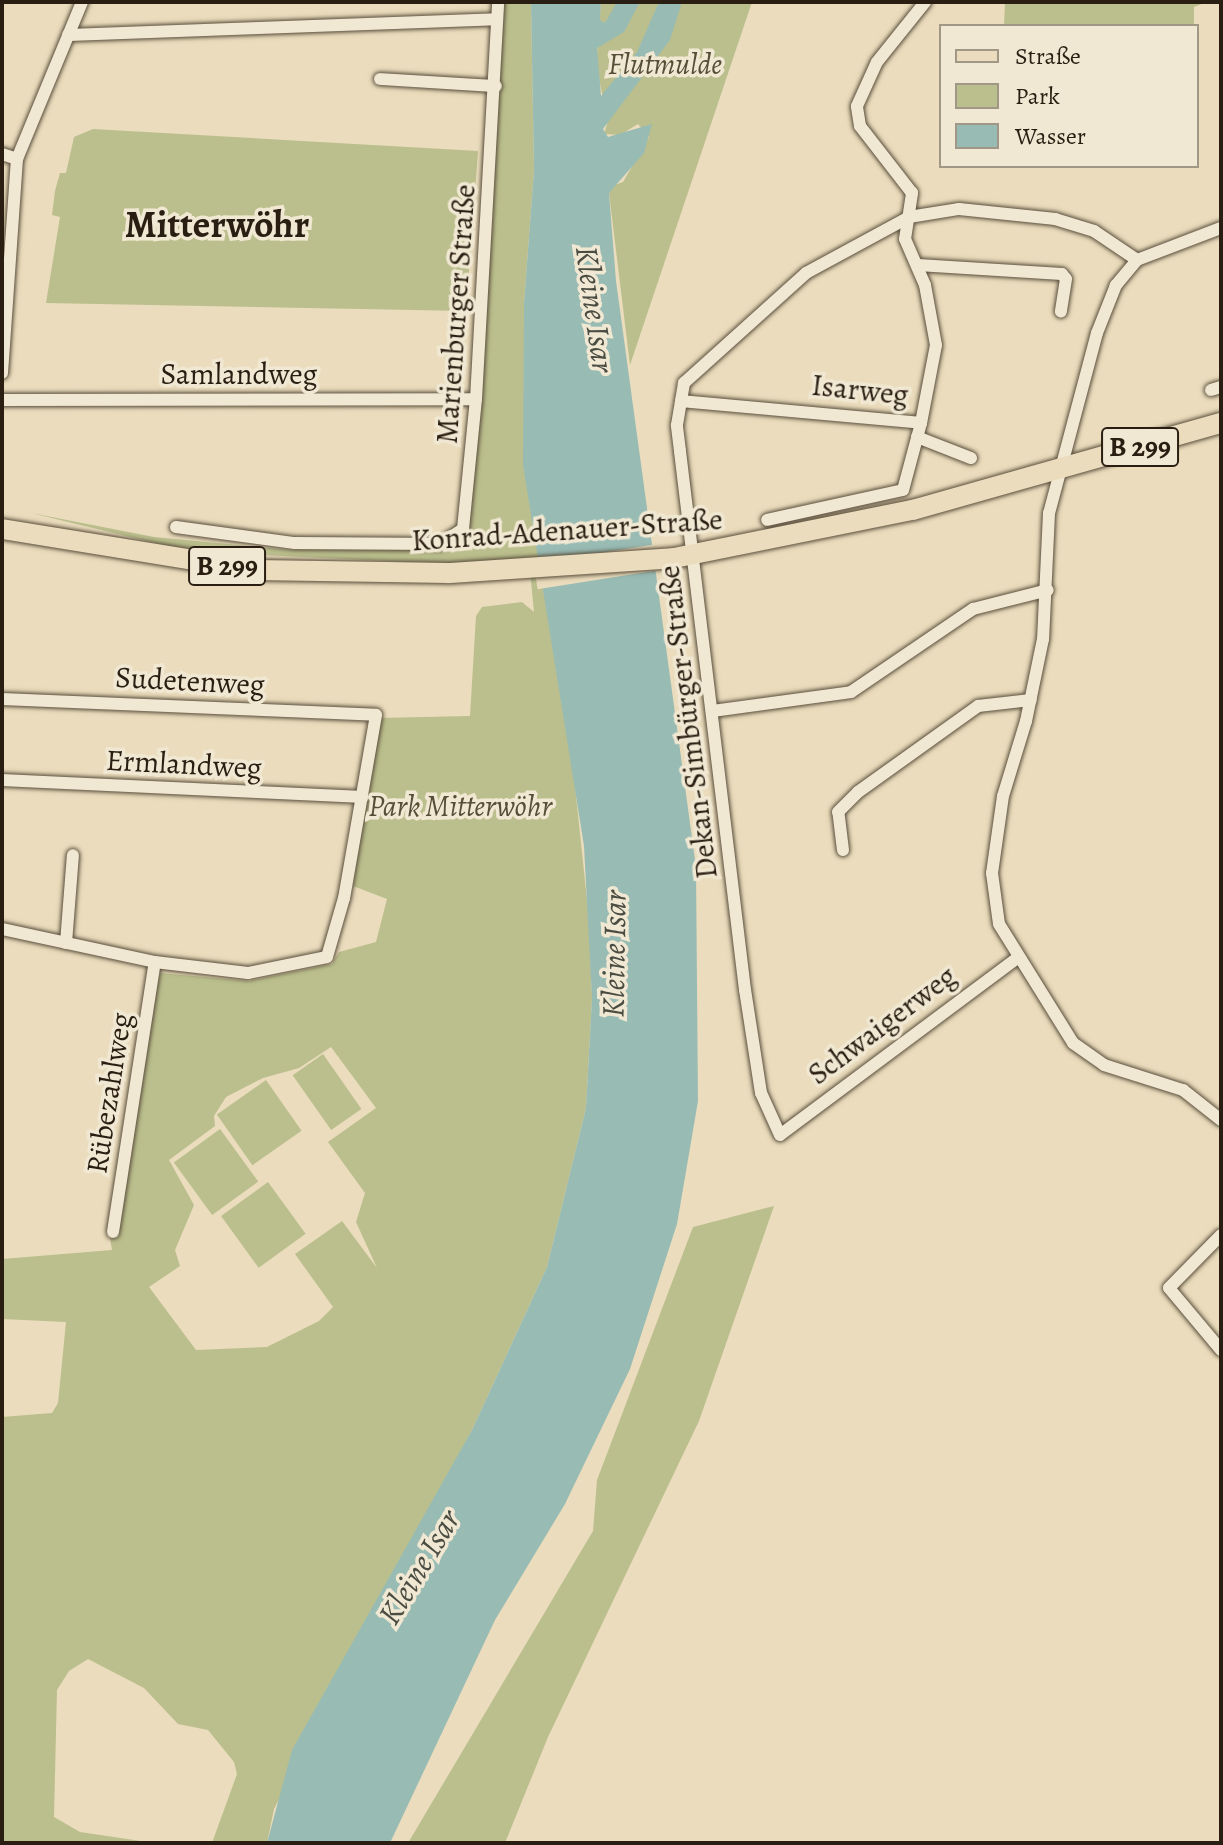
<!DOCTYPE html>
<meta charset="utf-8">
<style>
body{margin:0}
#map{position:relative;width:1223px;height:1845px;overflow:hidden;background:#eadcbc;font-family:Alegreya,serif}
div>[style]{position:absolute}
.green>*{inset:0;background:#bbbf8d;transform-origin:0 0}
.water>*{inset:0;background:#98bbb4}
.pier>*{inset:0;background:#eadcbc;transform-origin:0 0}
.roads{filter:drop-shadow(0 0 2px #5a4e3c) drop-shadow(0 0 2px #5a4e3c)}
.minor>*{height:12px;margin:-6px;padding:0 6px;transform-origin:6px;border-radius:6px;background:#f1e8d3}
.primary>*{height:20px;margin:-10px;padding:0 10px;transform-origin:10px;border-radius:10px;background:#eadcbc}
span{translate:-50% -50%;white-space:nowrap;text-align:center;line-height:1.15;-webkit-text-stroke:7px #f1e8d3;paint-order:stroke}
.shield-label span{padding:2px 6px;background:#f1e8d3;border:2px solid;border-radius:6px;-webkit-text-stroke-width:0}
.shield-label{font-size:28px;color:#2a1e12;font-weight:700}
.park-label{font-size:30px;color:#564e37;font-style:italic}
.street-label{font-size:30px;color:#2a1e12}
.water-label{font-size:32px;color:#4b4d43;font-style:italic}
.district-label{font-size:38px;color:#2a1e12;font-weight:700}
.frame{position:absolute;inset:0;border:4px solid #2a1e12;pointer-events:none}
.legend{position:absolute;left:939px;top:24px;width:260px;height:144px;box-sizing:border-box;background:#f1e8d3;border:2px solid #a19786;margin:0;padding:10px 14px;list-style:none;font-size:24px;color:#2a1e12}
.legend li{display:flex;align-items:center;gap:16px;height:40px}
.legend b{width:40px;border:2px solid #a19786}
</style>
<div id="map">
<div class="green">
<i style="clip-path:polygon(evenodd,498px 2px,531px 2px,534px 170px,524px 303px,589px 919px,592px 998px,586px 1108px,547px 1267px,472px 1430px,274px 1809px,267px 1843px,212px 1843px,237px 1774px,234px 1762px,208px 1730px,178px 1724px,144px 1688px,88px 1659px,69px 1671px,57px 1690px,54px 1817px,80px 1832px,154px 1843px,2px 1843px,2px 1417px,52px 1413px,58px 1403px,66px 1322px,2px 1319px,2px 1259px,112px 1250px,109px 1232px,117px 1162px,160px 973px,249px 981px,332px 964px,339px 952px,376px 942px,387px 899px,353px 886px,378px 718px,470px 716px,476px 616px,482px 607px,522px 602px,534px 612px,529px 561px,499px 566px,192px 552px,31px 513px,154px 537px,291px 550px,421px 550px,463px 529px,498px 2px,331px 1047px,376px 1108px,328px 1142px,365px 1193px,356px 1222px,377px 1268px,342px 1221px,295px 1254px,333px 1307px,319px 1321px,267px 1347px,196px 1350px,149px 1287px,180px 1266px,175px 1250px,194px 1205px,169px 1160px,215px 1126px,214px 1116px,226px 1097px,263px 1078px,299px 1068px,331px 1047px)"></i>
<i style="clip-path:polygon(601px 2px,752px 2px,630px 365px,609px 193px,612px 186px,623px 182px,649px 137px,638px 124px,620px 135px,604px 134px,608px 121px,596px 65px)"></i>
<i style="clip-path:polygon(1005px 2px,1207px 2px,1194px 7px,1194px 26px,1004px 26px)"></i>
<i style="clip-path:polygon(93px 129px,478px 151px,466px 311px,46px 303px,60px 217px,52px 215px,55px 191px,60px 173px,66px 173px,74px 137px)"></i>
<i style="left:323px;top:1054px;width:67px;height:37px;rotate:55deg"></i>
<i style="left:266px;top:1080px;width:62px;height:60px;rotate:55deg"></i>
<i style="left:220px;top:1129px;width:65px;height:57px;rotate:54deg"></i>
<i style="left:268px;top:1182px;width:64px;height:58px;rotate:54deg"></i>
<i style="clip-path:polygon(774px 1206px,699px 1421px,548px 1737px,505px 1843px,408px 1843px,593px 1531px,597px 1480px,693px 1227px)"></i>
</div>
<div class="water">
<i style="clip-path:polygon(531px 2px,601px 2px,600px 20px,605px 23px,617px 2px,640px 2px,624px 32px,597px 48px,601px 96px,637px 52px,659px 2px,682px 2px,670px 40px,603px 129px,608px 137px,652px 124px,644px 153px,609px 193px,616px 281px,696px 867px,698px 1101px,677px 1224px,630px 1369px,565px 1504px,495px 1620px,390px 1843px,267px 1843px,292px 1750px,472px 1430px,547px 1267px,586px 1108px,592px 998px,584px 846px,523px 465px,524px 303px,534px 170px)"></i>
</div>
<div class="pier">
<i style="left:657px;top:544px;width:26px;height:125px;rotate:81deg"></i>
</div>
<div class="roads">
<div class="minor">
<i style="left:68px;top:35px;width:429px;rotate:-2.1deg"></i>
<i style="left:380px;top:79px;width:116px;rotate:3.5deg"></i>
<i style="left:2px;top:154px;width:16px;rotate:18deg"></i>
<i style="left:1137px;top:260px;width:33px;rotate:130deg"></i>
<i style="left:1116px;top:285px;width:52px;rotate:111.6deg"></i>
<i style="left:1097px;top:333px;width:186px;rotate:104.9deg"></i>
<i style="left:1049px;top:513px;width:126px;rotate:92.7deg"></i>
<i style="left:1043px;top:639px;width:84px;rotate:101.7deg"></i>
<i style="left:1026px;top:721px;width:78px;rotate:107deg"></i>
<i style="left:1003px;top:796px;width:78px;rotate:98.1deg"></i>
<i style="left:992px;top:873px;width:51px;rotate:82.2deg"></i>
<i style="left:999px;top:924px;width:140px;rotate:58.1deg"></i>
<i style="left:1073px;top:1043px;width:38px;rotate:35deg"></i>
<i style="left:1104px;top:1065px;width:83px;rotate:17.6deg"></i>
<i style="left:1183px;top:1090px;width:48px;rotate:38.3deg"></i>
<i style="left:918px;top:265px;width:144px;rotate:3.6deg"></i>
<i style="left:1062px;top:274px;width:6px;rotate:51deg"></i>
<i style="left:1066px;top:279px;width:33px;rotate:99deg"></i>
<i style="left:2px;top:373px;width:215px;rotate:-86deg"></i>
<i style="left:17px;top:159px;width:170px;rotate:-67.5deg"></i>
<i style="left:1211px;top:390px;width:10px;rotate:-17deg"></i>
<i style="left:2px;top:400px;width:474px;rotate:-0.1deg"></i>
<i style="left:681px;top:401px;width:241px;rotate:5.2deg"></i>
<i style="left:921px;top:423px;width:69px;rotate:105deg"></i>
<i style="left:903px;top:490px;width:139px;rotate:167.6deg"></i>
<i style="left:921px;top:423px;width:79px;rotate:-79.1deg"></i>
<i style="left:936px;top:345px;width:61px;rotate:-100.4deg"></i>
<i style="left:925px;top:285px;width:50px;rotate:-113.5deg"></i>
<i style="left:905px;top:239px;width:47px;rotate:-81.3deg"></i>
<i style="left:912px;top:193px;width:85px;rotate:-127.8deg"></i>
<i style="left:860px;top:126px;width:20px;rotate:-99deg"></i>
<i style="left:857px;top:106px;width:48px;rotate:-65.6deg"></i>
<i style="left:877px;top:62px;width:77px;rotate:-51.3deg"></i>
<i style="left:917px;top:437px;width:58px;rotate:21.3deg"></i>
<i style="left:176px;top:527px;width:120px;rotate:7.7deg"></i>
<i style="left:295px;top:543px;width:145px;rotate:0.4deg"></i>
<i style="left:440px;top:544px;width:27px;rotate:-33deg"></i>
<i style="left:463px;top:529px;width:131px;rotate:-84.3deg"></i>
<i style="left:476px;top:399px;width:398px;rotate:-86.8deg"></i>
<i style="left:2px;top:699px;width:374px;rotate:2.4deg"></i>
<i style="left:376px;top:715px;width:186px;rotate:99.9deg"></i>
<i style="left:344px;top:898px;width:61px;rotate:106.1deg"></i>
<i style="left:327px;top:957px;width:81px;rotate:168.6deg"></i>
<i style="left:248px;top:973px;width:94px;rotate:-173.3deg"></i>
<i style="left:155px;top:962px;width:157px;rotate:-167.8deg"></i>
<i style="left:713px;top:711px;width:139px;rotate:-7.8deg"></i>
<i style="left:851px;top:692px;width:148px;rotate:-34.2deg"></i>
<i style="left:973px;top:609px;width:77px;rotate:-14.2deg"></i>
<i style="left:2px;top:780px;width:361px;rotate:2.7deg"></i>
<i style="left:843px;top:850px;width:38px;rotate:-97deg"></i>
<i style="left:838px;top:812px;width:28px;rotate:-45deg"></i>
<i style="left:858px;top:792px;width:148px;rotate:-35.6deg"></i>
<i style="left:978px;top:706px;width:53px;rotate:-6.5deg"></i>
<i style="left:66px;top:943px;width:88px;rotate:-85.5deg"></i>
<i style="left:1016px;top:959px;width:294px;rotate:143.3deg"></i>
<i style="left:780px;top:1135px;width:46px;rotate:-114.3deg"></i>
<i style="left:761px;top:1093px;width:104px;rotate:-98.8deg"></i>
<i style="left:745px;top:990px;width:543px;rotate:-96.88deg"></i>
<i style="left:680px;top:451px;width:26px;rotate:-97deg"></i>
<i style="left:677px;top:425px;width:43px;rotate:-80.5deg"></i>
<i style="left:684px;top:383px;width:164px;rotate:-42deg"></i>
<i style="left:806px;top:273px;width:117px;rotate:-28.5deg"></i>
<i style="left:909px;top:217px;width:51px;rotate:-9.1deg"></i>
<i style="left:959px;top:209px;width:97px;rotate:5.9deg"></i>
<i style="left:1055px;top:219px;width:41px;rotate:17.1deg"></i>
<i style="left:1094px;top:231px;width:52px;rotate:34deg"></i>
<i style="left:1137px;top:260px;width:90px;rotate:-20.9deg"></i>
<i style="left:113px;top:1232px;width:273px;rotate:-81.2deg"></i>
<i style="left:1221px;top:1235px;width:74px;rotate:134.5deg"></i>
<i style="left:1169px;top:1288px;width:81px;rotate:50deg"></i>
</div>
<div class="primary">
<i style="left:2px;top:529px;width:256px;rotate:9.2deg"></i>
<i style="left:255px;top:570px;width:194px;rotate:0.9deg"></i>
<i style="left:449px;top:573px;width:225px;rotate:-3.8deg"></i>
<i style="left:674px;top:558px;width:244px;rotate:-11.4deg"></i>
<i style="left:913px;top:510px;width:320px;rotate:-15.8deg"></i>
</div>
</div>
<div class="shield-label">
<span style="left:1140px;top:447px">B 299</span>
<span style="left:227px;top:566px">B 299</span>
</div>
<div class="park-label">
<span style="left:665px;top:64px">Flutmulde</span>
<span style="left:460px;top:806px">Park Mitterwöhr</span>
</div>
<div class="street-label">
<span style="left:456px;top:314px;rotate:-86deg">Marienburger Straße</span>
<span style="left:239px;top:374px">Samlandweg</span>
<span style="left:860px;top:390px;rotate:6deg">Isarweg</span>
<span style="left:567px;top:530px;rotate:-4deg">Konrad-Adenauer-Straße</span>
<span style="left:190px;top:681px;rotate:3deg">Sudetenweg</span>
<span style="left:688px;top:722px;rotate:-97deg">Dekan-Simbürger-Straße</span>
<span style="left:184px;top:764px;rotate:3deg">Ermlandweg</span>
<span style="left:882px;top:1025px;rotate:-37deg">Schwaigerweg</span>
<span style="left:109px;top:1093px;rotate:-81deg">Rübezahlweg</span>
</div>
<div class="water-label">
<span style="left:595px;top:309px;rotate:82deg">Kleine Isar</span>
<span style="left:614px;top:954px;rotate:-89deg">Kleine Isar</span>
<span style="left:419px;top:1567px;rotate:-59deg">Kleine Isar</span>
</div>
<div class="district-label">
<span style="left:217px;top:225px">Mitterwöhr</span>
</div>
<div class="frame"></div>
<ul class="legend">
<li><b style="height:10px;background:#eadcbc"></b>Straße</li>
<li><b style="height:22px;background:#bbbf8d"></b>Park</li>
<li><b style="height:22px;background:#98bbb4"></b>Wasser</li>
</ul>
</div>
